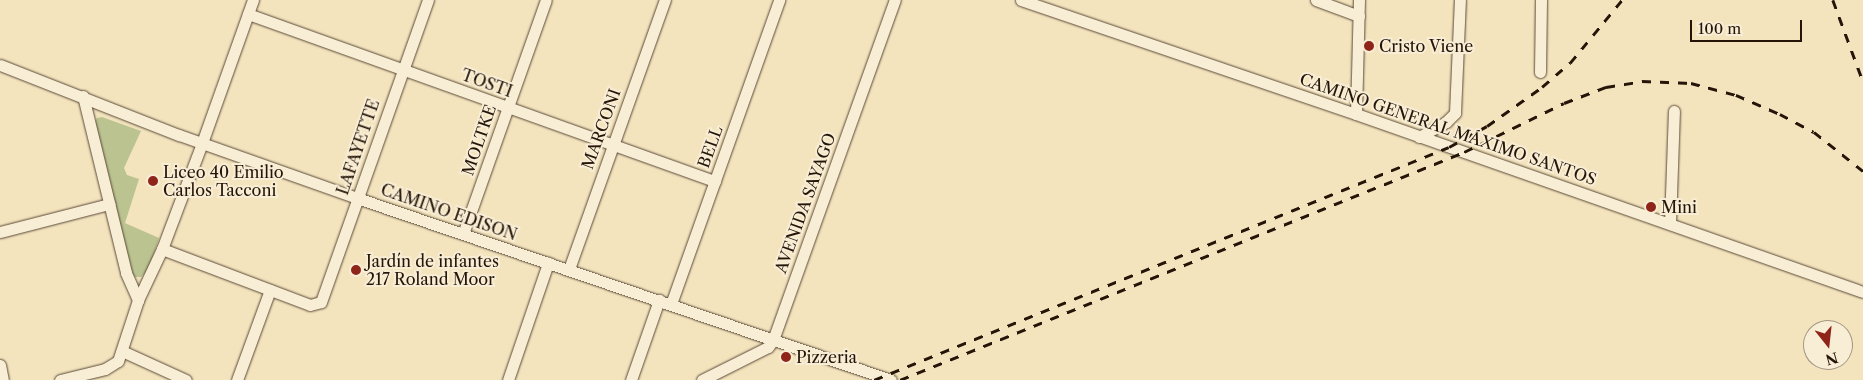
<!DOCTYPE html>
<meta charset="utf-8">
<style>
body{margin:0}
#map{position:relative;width:1863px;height:380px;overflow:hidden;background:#f4e4be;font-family:"Libre Caslon Text",serif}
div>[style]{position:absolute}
.green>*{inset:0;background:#bbc491}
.roads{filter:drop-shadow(0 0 1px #594936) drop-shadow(0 0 1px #594936)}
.minor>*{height:11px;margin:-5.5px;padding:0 5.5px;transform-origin:5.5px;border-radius:5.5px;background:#f8edd5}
.rail>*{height:2.5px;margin-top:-1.25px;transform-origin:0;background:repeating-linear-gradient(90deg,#251508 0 9px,transparent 0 18px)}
.dots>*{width:14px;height:14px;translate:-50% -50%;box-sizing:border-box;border:2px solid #f8edd5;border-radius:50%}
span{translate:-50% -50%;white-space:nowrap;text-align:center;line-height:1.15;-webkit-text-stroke:4px #f8edd5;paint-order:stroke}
.poi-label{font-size:16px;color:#251508}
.left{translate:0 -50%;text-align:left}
.street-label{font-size:16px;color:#251508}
.north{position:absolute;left:1803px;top:320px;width:50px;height:50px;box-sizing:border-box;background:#f8edd5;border:1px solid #a49783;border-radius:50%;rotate:164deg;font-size:14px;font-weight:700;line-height:20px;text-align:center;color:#251508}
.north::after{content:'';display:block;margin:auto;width:18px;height:22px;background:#8f2418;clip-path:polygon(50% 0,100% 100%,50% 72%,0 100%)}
.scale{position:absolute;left:1690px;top:20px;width:112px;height:22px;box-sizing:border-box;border:2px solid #251508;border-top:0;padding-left:6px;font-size:15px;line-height:18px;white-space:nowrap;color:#251508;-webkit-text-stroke:4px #f8edd5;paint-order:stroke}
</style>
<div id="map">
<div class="green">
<i style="clip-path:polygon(102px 117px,141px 131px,124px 168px,127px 175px,139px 179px,125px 223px,159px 238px,149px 269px,141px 277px,135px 277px,130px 270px,95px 122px,97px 118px)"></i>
</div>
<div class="roads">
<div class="minor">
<i style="left:1021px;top:0;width:354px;rotate:18.8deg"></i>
<i style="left:1356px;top:114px;width:537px;rotate:19.35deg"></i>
<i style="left:1316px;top:0;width:46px;rotate:20.4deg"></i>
<i style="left:248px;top:14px;width:496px;rotate:19.7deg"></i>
<i style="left:0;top:65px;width:192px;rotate:21.4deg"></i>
<i style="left:179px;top:135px;width:189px;rotate:19.5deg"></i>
<i style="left:357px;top:198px;width:564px;rotate:18.82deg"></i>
<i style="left:1540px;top:72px;width:72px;rotate:-89.2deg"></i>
<i style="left:83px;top:96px;width:182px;rotate:76.3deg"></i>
<i style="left:126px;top:273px;width:30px;rotate:66deg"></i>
<i style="left:1356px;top:114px;width:114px;rotate:-88.5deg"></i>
<i style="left:1419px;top:137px;width:31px;rotate:-29deg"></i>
<i style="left:1446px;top:122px;width:13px;rotate:-45deg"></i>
<i style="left:1455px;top:113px;width:113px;rotate:-87.5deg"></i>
<i style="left:1670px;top:224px;width:113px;rotate:-88deg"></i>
<i style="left:0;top:232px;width:113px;rotate:-14.4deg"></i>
<i style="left:463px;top:234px;width:248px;rotate:-70.5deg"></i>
<i style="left:162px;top:249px;width:158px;rotate:20.7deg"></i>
<i style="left:310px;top:305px;width:11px;rotate:-15deg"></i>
<i style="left:321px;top:302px;width:320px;rotate:-70.5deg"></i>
<i style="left:569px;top:269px;width:286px;rotate:-70.4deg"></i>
<i style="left:671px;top:304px;width:323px;rotate:-70.4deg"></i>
<i style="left:122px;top:351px;width:70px;rotate:24.4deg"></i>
<i style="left:0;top:365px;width:15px;rotate:79deg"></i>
<i style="left:60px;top:380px;width:46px;rotate:-13.7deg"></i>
<i style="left:105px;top:369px;width:15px;rotate:-32deg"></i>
<i style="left:118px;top:361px;width:64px;rotate:-71.8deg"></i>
<i style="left:138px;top:300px;width:56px;rotate:-64.8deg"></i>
<i style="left:162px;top:249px;width:113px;rotate:-69.3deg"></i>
<i style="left:202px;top:143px;width:152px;rotate:-70.4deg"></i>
<i style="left:237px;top:380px;width:96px;rotate:-69.9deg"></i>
<i style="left:508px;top:380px;width:124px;rotate:-71.1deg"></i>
<i style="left:631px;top:380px;width:85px;rotate:-70.7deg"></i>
<i style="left:702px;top:380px;width:74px;rotate:-26.6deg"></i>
<i style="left:768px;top:347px;width:9px;rotate:-54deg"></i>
<i style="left:773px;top:340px;width:361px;rotate:-70.3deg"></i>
</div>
</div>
<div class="rail">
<i style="left:1833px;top:0;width:86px;rotate:69.7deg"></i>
<i style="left:874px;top:380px;width:620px;rotate:-22.06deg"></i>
<i style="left:1449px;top:147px;width:43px;rotate:-28.9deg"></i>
<i style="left:1487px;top:126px;width:67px;rotate:-35.3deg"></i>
<i style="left:1542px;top:87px;width:37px;rotate:-41deg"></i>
<i style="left:1570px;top:63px;width:82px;rotate:-50.5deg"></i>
<i style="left:900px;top:380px;width:608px;rotate:-22.01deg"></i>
<i style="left:1464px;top:152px;width:111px;rotate:-26.1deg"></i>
<i style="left:1564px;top:103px;width:45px;rotate:-20.9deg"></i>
<i style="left:1606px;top:87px;width:36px;rotate:-9deg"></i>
<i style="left:1642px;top:81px;width:49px;rotate:2.3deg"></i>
<i style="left:1691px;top:83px;width:47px;rotate:14.9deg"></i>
<i style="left:1736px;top:95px;width:48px;rotate:23.4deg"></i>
<i style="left:1780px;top:114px;width:38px;rotate:28deg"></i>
<i style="left:1814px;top:132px;width:63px;rotate:38.5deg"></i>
</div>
<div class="dots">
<i style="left:1369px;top:46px;background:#8f2418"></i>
<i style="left:153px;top:181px;background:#8f2418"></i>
<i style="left:1651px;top:207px;background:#8f2418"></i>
<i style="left:356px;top:270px;background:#8f2418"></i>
<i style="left:786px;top:357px;background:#8f2418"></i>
</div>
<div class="poi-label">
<span class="left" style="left:1379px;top:46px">Cristo Viene</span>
<span class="left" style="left:163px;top:181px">Liceo 40 Emilio<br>Carlos Tacconi</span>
<span class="left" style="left:1661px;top:207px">Mini</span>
<span class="left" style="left:366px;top:270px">Jardín de infantes<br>217 Roland Moor</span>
<span class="left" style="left:796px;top:357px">Pizzeria</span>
</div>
<div class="street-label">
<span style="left:487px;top:83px;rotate:20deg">TOSTI</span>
<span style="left:601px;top:129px;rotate:-70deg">MARCONI</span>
<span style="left:1448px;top:129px;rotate:19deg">CAMINO GENERAL MÁXIMO SANTOS</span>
<span style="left:479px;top:140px;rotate:-71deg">MOLTKE</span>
<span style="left:358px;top:147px;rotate:-71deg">LAFAYETTE</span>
<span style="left:710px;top:147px;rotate:-70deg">BELL</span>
<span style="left:805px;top:203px;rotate:-70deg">AVENIDA SAYAGO</span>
<span style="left:449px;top:212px;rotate:19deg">CAMINO EDISON</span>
</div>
<div class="north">N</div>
<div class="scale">100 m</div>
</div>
